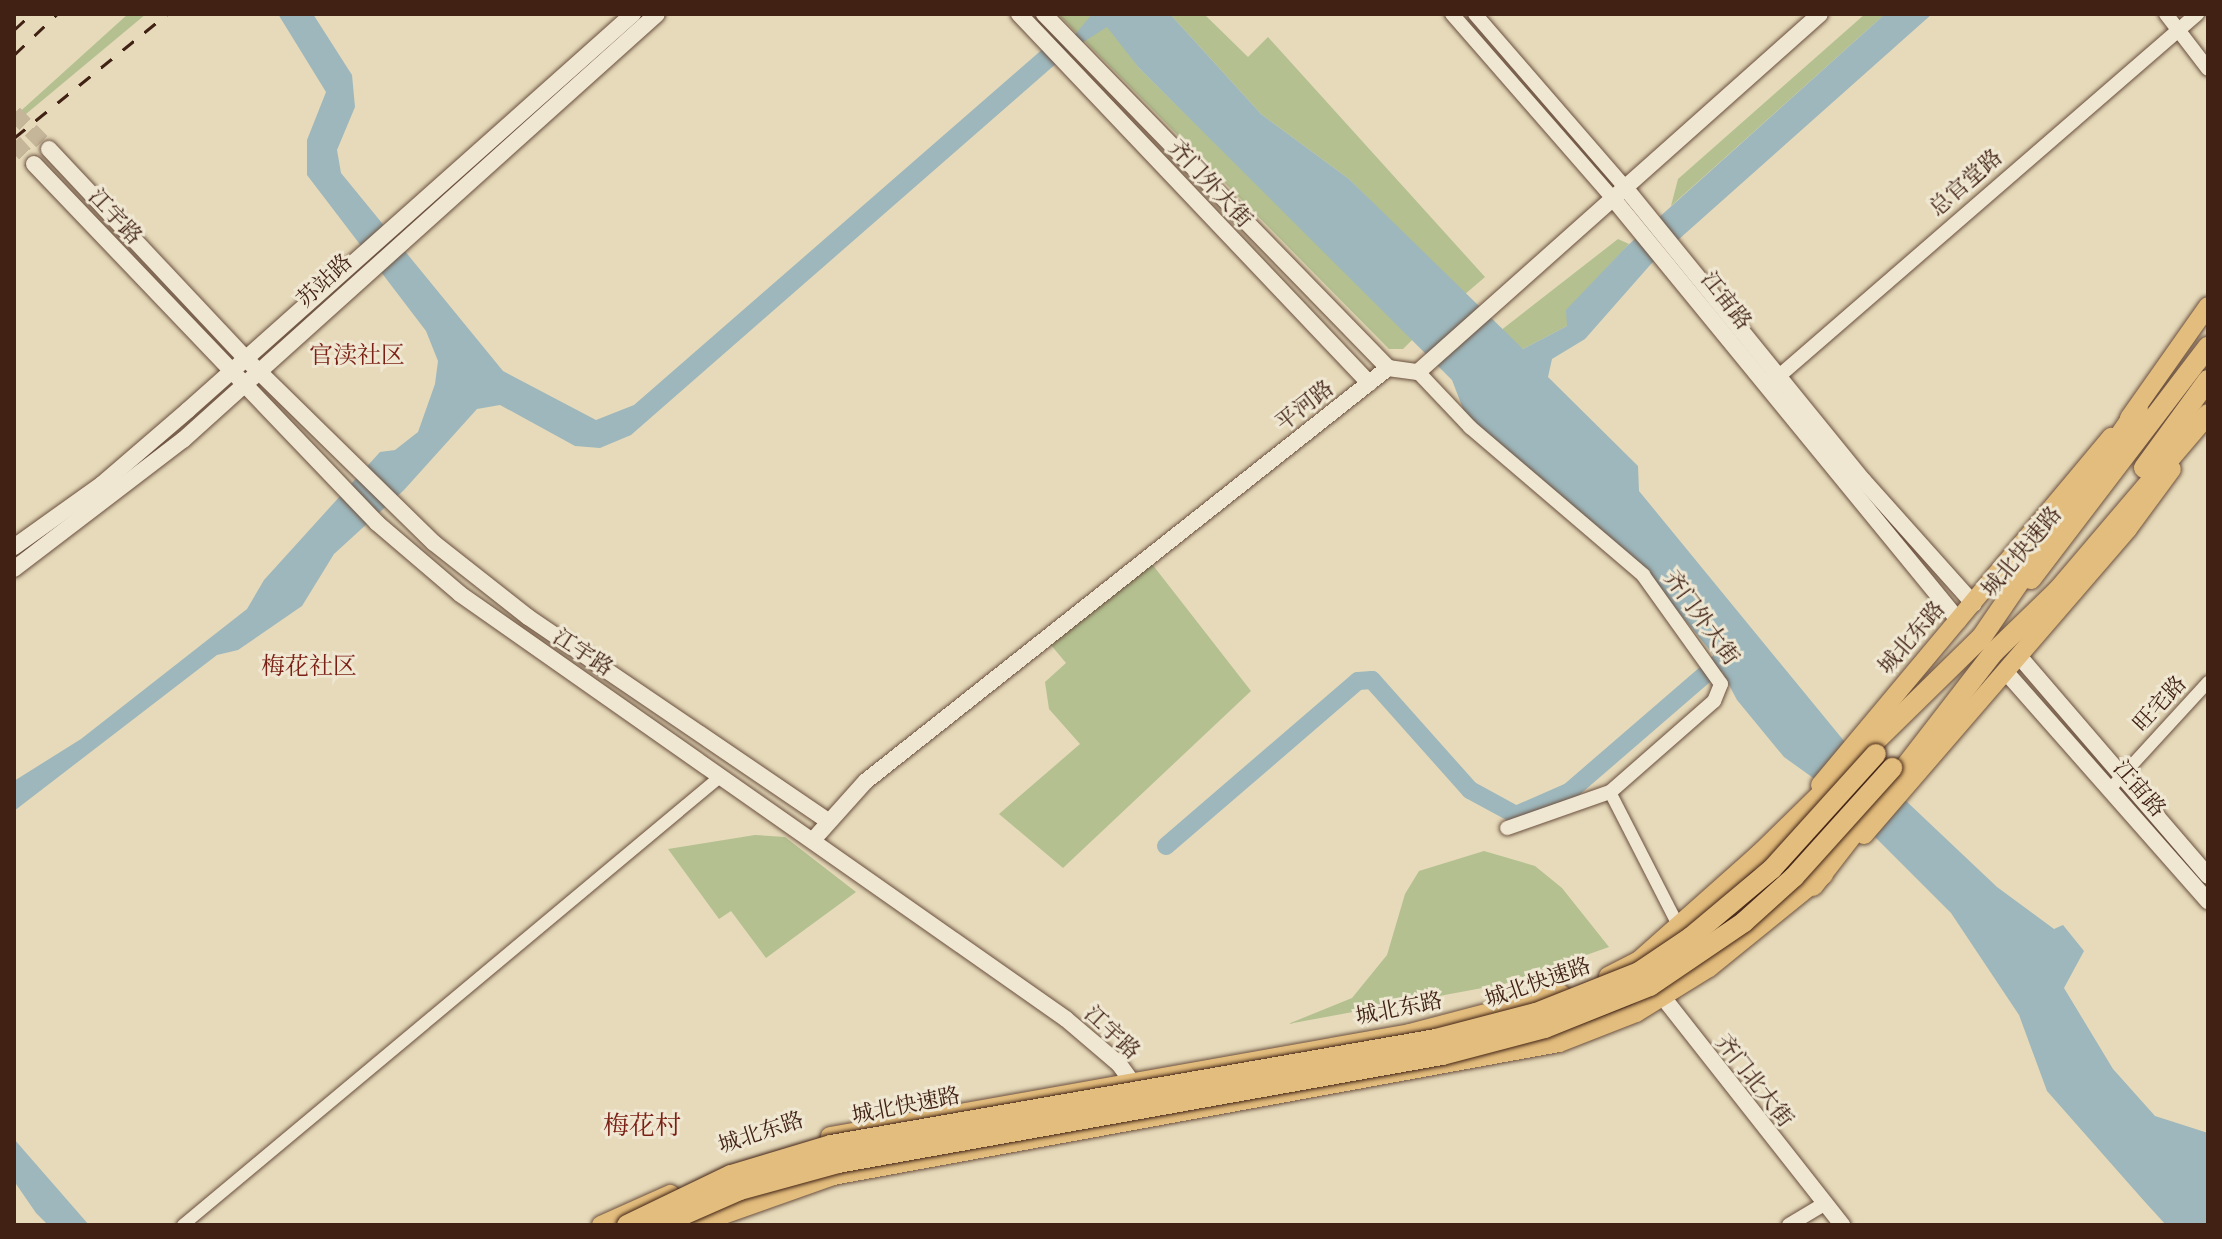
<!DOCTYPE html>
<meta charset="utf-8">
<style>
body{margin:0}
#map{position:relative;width:2222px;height:1239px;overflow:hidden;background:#e6daba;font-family:Alegreya,"Noto Serif SC",serif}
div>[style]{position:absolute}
.green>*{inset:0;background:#b4c090}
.water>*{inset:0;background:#9db7bc}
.river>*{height:18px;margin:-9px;padding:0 9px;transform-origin:9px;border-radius:9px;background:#9db7bc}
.secondary-tunnel>*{height:16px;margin-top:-8px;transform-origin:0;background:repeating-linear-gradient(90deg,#c5b599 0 16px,transparent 0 24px)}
.roads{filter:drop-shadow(0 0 2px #6a4f3e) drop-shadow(0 0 2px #6a4f3e)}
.minor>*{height:12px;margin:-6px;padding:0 6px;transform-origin:6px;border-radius:6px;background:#efe7d2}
.tertiary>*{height:14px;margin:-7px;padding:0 7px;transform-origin:7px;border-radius:7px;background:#efe7d2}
.secondary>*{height:16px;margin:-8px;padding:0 8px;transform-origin:8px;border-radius:8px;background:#efe7d2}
.primary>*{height:18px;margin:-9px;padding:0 9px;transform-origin:9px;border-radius:9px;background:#e3bd7d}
.trunk>*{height:20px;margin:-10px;padding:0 10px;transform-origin:10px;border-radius:10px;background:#e3bd7d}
.rail>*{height:3px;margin-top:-1.5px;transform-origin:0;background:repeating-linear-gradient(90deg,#402114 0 14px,transparent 0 28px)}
.bridges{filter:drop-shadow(0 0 2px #402114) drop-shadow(0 0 2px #402114)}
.trunk-bridge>*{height:20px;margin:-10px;padding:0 10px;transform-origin:10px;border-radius:10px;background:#e3bd7d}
span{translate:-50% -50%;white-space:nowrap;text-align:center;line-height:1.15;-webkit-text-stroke:6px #efe7d2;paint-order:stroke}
.street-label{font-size:22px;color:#402114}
.neighbourhood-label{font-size:24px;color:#7a1f14}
.quarter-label{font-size:26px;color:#7a1f14}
.frame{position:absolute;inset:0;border:16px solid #402114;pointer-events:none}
</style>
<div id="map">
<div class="green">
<i style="clip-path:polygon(128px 14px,146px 14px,14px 124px,14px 117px)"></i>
<i style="clip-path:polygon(1058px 14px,1094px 14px,1112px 29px,1139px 68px,1413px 339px,1403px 349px,1389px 349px)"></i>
<i style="clip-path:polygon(1170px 14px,1204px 14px,1248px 57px,1268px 37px,1485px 277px,1464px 295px,1349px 179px,1261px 114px)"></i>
<i style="clip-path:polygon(1865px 14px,1885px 14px,1671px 206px,1678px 179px)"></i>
<i style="clip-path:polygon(1618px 239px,1629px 244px,1567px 310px,1567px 326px,1523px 349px,1500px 331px)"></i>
<i style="clip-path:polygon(1152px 564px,1251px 691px,1063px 868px,999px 814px,1080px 744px,1049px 709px,1045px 682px,1066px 663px,1051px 645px)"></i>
<i style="clip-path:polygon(755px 835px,785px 837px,856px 892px,766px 958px,731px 911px,719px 919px,668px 849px)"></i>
<i style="clip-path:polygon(1484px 851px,1535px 866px,1562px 888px,1609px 947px,1504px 984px,1288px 1024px,1352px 998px,1387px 955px,1405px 894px,1419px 871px)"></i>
</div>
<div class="water">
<i style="clip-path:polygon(278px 14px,313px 14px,352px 75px,355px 107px,337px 150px,341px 173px,503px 371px,596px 420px,634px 405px,1060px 34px,1069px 42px,1092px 14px,1170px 14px,1261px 114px,1349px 179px,1523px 349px,1567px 326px,1566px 310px,1626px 247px,1885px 14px,1932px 14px,1651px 264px,1585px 339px,1552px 359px,1548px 377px,1638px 466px,1639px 491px,1849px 747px,1997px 887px,2054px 929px,2063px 925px,2084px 951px,2064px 988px,2113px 1069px,2155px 1116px,2208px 1133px,2208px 1225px,2166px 1225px,2145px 1202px,2047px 1091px,2019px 1015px,1951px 913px,1823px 785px,1784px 757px,1737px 700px,1712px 653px,1641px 566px,1465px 414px,1452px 380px,1139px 68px,1107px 27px,1074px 48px,631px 435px,600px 448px,575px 446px,500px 405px,477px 409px,404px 490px,334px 554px,302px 606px,238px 650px,217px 655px,14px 811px,14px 781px,81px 739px,247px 609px,264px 580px,380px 452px,395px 450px,418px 432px,435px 384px,438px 361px,426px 331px,307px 175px,307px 140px,326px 92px)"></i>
<i style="clip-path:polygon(14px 1139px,89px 1225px,48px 1225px,36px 1213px,14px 1181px)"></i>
</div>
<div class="river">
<i style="left:1166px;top:846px;width:253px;rotate:-40.7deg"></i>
<i style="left:1358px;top:681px;width:14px;rotate:-4deg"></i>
<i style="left:1372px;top:680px;width:147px;rotate:48.3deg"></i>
<i style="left:1470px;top:790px;width:52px;rotate:28.5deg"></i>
<i style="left:1516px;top:815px;width:58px;rotate:-23.5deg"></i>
<i style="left:1569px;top:792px;width:205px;rotate:-40.8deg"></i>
</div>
<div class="secondary-tunnel">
<i style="left:14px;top:113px;width:50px;rotate:45.8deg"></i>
<i style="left:14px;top:142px;width:30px;rotate:48deg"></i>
</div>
<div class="roads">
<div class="minor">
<i style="left:2110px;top:789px;width:145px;rotate:-47.5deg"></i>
<i style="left:1610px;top:792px;width:145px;rotate:62.9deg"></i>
<i style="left:183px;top:1225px;width:701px;rotate:-39.85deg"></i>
</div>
<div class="tertiary">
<i style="left:1452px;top:14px;width:242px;rotate:48.9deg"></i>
<i style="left:1475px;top:14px;width:226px;rotate:49.1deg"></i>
<i style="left:2166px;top:14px;width:69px;rotate:52.6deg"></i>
<i style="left:1418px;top:372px;width:76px;rotate:46.6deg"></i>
<i style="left:1470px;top:427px;width:228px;rotate:40.5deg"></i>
<i style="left:1643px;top:575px;width:134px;rotate:54.4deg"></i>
<i style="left:1721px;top:684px;width:18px;rotate:112deg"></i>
<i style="left:1714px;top:701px;width:138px;rotate:138.8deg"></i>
<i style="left:1610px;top:792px;width:109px;rotate:160.7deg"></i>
<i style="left:1771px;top:383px;width:564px;rotate:-40.9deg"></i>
<i style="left:1789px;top:1225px;width:41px;rotate:-31deg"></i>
</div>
<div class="secondary">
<i style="left:1019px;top:14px;width:509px;rotate:46.51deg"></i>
<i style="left:1044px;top:14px;width:494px;rotate:45.8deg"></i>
<i style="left:49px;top:149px;width:287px;rotate:46.8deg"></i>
<i style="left:245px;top:358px;width:264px;rotate:44.4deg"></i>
<i style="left:434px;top:543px;width:120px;rotate:38.2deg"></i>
<i style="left:528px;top:617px;width:363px;rotate:34.2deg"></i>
<i style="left:34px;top:164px;width:497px;rotate:46.3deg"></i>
<i style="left:377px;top:523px;width:109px;rotate:40.5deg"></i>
<i style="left:460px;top:594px;width:740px;rotate:35.04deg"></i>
<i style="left:1066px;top:1019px;width:70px;rotate:40.3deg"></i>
<i style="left:1119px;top:1064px;width:31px;rotate:54deg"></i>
<i style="left:1623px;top:185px;width:380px;rotate:50.9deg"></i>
<i style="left:1863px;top:480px;width:166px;rotate:48.2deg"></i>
<i style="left:1611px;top:196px;width:549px;rotate:50.69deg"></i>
<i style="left:14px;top:547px;width:108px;rotate:-35.6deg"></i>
<i style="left:102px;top:484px;width:113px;rotate:-40.7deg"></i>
<i style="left:188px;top:410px;width:596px;rotate:-41.67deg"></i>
<i style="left:14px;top:569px;width:213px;rotate:-37.4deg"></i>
<i style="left:183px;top:440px;width:637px;rotate:-41.95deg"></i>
<i style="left:2019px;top:656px;width:290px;rotate:49.3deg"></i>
<i style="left:2005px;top:671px;width:307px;rotate:48.6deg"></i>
<i style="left:813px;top:840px;width:79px;rotate:-48.1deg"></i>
<i style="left:866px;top:781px;width:666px;rotate:-38.35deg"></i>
<i style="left:1388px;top:368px;width:30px;rotate:8deg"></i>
<i style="left:1418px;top:372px;width:538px;rotate:-41.69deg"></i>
<i style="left:1655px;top:987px;width:303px;rotate:51.8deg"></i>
</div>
<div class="primary">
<i style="left:2129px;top:418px;width:137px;rotate:-54.8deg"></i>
<i style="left:1820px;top:785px;width:454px;rotate:-50.1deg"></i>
<i style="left:1864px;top:835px;width:404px;rotate:-49.2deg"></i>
<i style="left:2128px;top:529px;width:74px;rotate:-53.7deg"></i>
<i style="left:1608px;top:976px;width:34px;rotate:-27deg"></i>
<i style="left:1638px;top:961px;width:169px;rotate:-41.6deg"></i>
<i style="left:830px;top:1136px;width:589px;rotate:-10.07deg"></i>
<i style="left:1410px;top:1033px;width:156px;rotate:-14.8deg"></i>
<i style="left:601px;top:1225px;width:76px;rotate:-24.2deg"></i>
<i style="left:695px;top:1225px;width:146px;rotate:-19.5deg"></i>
<i style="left:833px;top:1176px;width:738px;rotate:-10.38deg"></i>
<i style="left:1559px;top:1043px;width:83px;rotate:-21.3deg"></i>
<i style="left:1636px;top:1013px;width:86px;rotate:-31.7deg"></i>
<i style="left:1709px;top:968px;width:148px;rotate:-39deg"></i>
</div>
<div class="trunk">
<i style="left:2144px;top:468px;width:109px;rotate:-54deg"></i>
<i style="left:2031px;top:579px;width:292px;rotate:-52.7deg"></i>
<i style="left:1754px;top:860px;width:318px;rotate:-44.4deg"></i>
<i style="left:1981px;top:638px;width:278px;rotate:-55.6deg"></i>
<i style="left:1813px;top:886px;width:296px;rotate:-52.3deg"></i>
<i style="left:1994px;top:652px;width:89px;rotate:-44.1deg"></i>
<i style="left:2058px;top:590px;width:231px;rotate:-49.6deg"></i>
</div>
</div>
<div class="rail">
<i style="left:14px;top:30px;width:23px;rotate:-43deg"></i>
<i style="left:14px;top:55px;width:59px;rotate:-43.6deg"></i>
<i style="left:14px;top:138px;width:197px;rotate:-39deg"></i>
</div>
<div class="bridges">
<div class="trunk-bridge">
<i style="left:627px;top:1225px;width:115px;rotate:-25.7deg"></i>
<i style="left:731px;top:1175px;width:104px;rotate:-16.7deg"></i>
<i style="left:831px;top:1145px;width:614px;rotate:-9.94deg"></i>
<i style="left:1436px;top:1039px;width:103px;rotate:-14.6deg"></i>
<i style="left:1536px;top:1013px;width:111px;rotate:-21.7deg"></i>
<i style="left:1639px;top:972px;width:63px;rotate:-33.9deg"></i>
<i style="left:1691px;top:937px;width:106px;rotate:-40deg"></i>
<i style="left:1772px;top:869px;width:155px;rotate:-47.9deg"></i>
<i style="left:660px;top:1225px;width:87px;rotate:-23.6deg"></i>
<i style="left:740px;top:1190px;width:102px;rotate:-15.4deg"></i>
<i style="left:838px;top:1163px;width:614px;rotate:-10.14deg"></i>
<i style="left:1442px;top:1055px;width:106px;rotate:-14.7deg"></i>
<i style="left:1545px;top:1028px;width:113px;rotate:-21.8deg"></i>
<i style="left:1650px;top:986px;width:114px;rotate:-34.2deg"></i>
<i style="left:1744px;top:922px;width:67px;rotate:-42deg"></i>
<i style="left:1794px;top:877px;width:147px;rotate:-48deg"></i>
</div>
</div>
<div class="street-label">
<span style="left:1966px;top:183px;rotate:-41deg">总官堂路</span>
<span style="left:1210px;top:184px;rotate:47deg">齐门外大街</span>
<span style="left:115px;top:217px;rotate:47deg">江宇路</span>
<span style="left:325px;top:281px;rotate:-43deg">苏站路</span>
<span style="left:1726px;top:301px;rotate:52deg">江宙路</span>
<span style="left:1305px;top:406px;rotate:-38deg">平河路</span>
<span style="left:2022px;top:552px;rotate:-50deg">城北快速路</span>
<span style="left:1701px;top:618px;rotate:54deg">齐门外大街</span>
<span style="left:1912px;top:638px;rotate:-49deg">城北东路</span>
<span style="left:583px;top:653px;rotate:33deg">江宇路</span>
<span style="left:2160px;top:704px;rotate:-47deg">旺宅路</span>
<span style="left:2139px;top:789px;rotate:49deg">江宙路</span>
<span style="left:1538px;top:983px;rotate:-19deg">城北快速路</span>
<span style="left:1399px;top:1009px;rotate:-11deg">城北东路</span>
<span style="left:1112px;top:1033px;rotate:43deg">江宇路</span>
<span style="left:1754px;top:1081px;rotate:52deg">齐门北大街</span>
<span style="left:906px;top:1106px;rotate:-11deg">城北快速路</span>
<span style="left:761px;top:1133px;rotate:-18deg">城北东路</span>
</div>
<div class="neighbourhood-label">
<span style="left:357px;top:356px">官渎社区</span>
<span style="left:309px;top:667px">梅花社区</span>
</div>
<div class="quarter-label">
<span style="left:642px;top:1126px">梅花村</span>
</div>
<div class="frame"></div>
</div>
